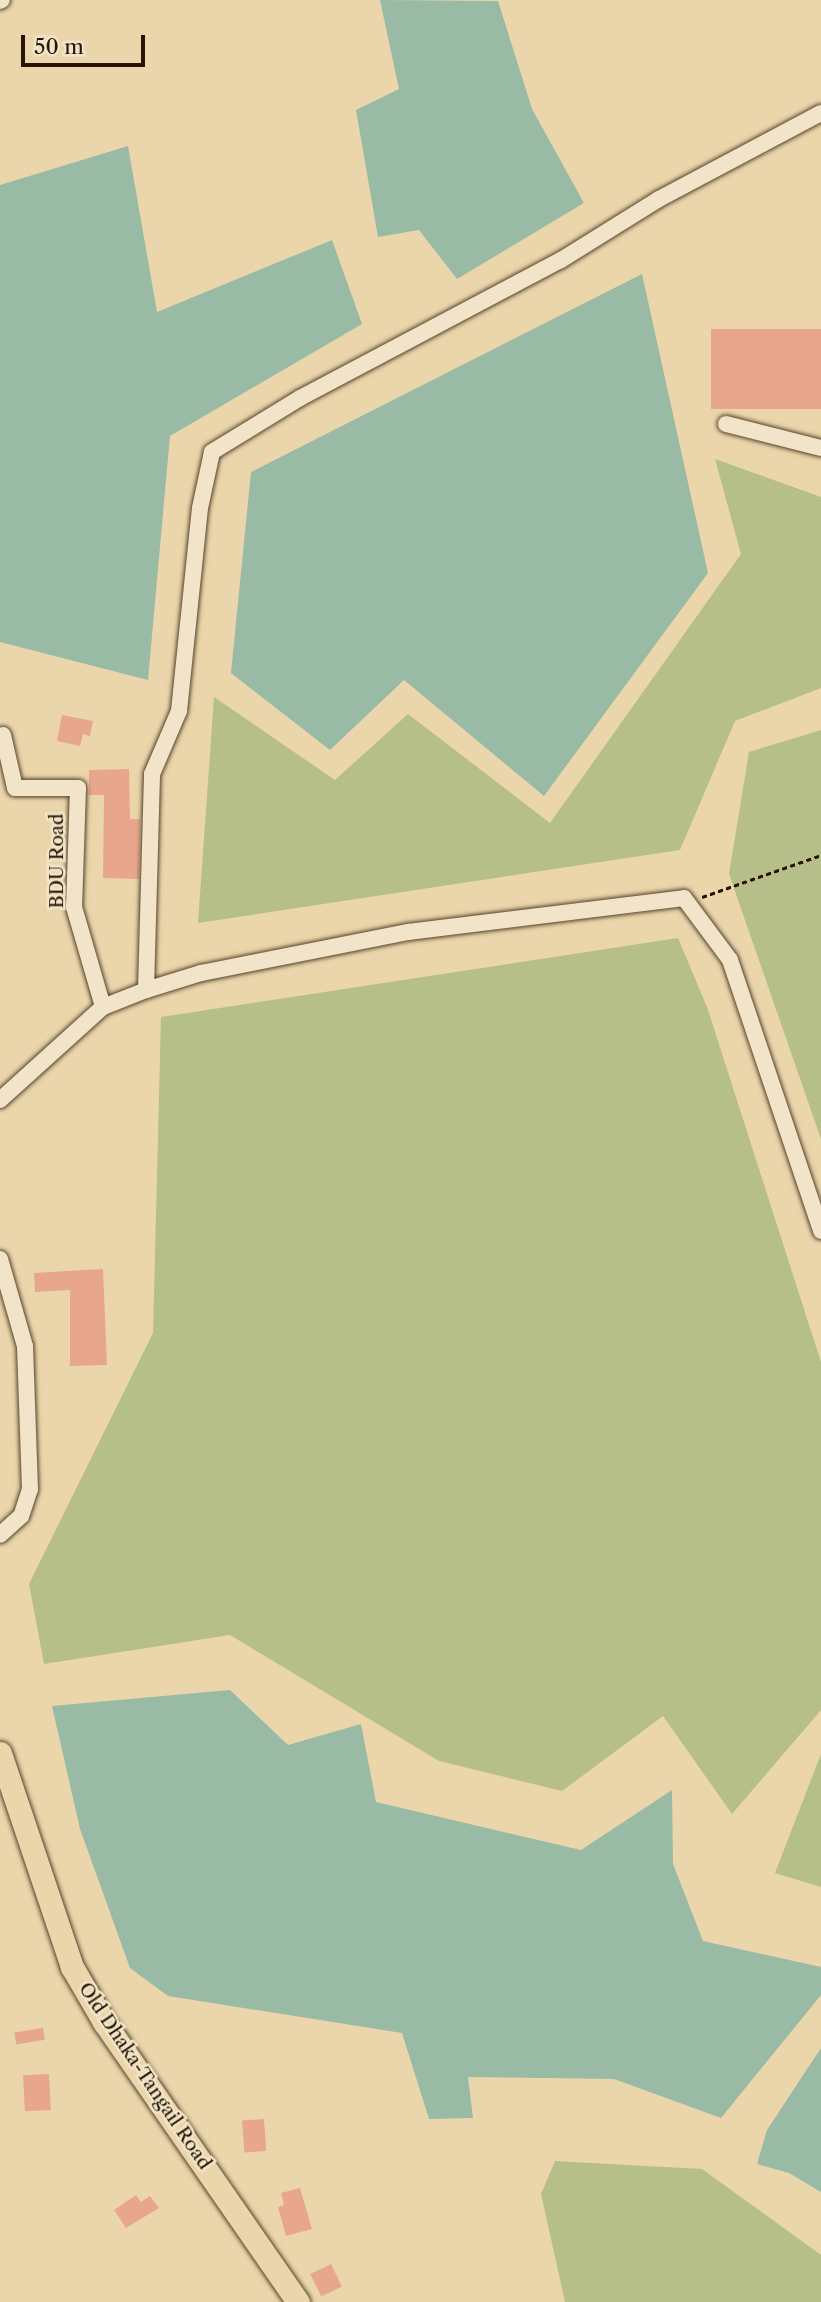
<!DOCTYPE html>
<style>
body{margin:0}
#map{position:relative;width:821px;height:2302px;overflow:hidden;background:#ebd6ab;font-family:"Libre Caslon Text",serif}
div>[style]{position:absolute}
.green>*{inset:0;background:#b6be8a}
.water>*{inset:0;background:#99baa4}
.building>*{inset:0;background:#e8a78d;transform-origin:0 0}
.path>*{height:2.5px;margin-top:-1.25px;transform-origin:0;background:repeating-linear-gradient(90deg,#241401 0 5px,transparent 0 8.5px)}
.roads{filter:drop-shadow(0 0 2px #56442c) drop-shadow(0 0 2px #56442c)}
.minor>*{height:16px;margin:-8px;padding:0 8px;transform-origin:8px;border-radius:8px;background:#f2e4c8}
.highway>*{height:23px;margin:-11.5px;padding:0 11.5px;transform-origin:11.5px;border-radius:11.5px;background:#ebd6ab}
span{translate:-50% -50%;white-space:nowrap;text-align:center;line-height:1.15;-webkit-text-stroke:5px #f2e4c8;paint-order:stroke}
.street-label{font-size:19px;color:#241401}
.scale{position:absolute;left:21px;top:35px;width:124px;height:32px;box-sizing:border-box;border:4px solid #241401;border-top:0;padding-left:9px;font-size:21px;line-height:24px;white-space:nowrap;color:#241401;-webkit-text-stroke:5px #f2e4c8;paint-order:stroke}
</style>
<div id="map">
<div class="green">
<i style="clip-path:polygon(715px 459px,821px 497px,821px 688px,735px 721px,680px 850px,198px 923px,214px 697px,335px 780px,408px 714px,550px 823px,741px 554px)"></i>
<i style="clip-path:polygon(821px 730px,821px 1139px,729px 874px,749px 752px)"></i>
<i style="clip-path:polygon(678px 938px,707px 1007px,821px 1362px,821px 1710px,732px 1814px,663px 1716px,562px 1791px,439px 1761px,230px 1635px,44px 1664px,29px 1584px,153px 1333px,161px 1017px)"></i>
<i style="clip-path:polygon(821px 1754px,821px 1887px,775px 1873px)"></i>
<i style="clip-path:polygon(555px 2161px,702px 2169px,821px 2255px,821px 2302px,565px 2302px,541px 2194px)"></i>
</div>
<div class="water">
<i style="clip-path:polygon(380px 0,498px 1px,532px 109px,584px 203px,457px 279px,419px 230px,378px 237px,356px 110px,399px 89px)"></i>
<i style="clip-path:polygon(128px 146px,157px 312px,332px 240px,362px 324px,170px 436px,148px 680px,0 642px,0 185px)"></i>
<i style="clip-path:polygon(642px 274px,708px 573px,544px 796px,404px 680px,330px 750px,231px 673px,251px 472px)"></i>
<i style="clip-path:polygon(230px 1690px,288px 1745px,361px 1724px,376px 1802px,581px 1850px,672px 1790px,673px 1864px,703px 1941px,821px 1967px,821px 1995px,721px 2118px,614px 2079px,468px 2077px,473px 2118px,429px 2119px,402px 2033px,168px 1996px,130px 1968px,80px 1829px,52px 1706px)"></i>
<i style="clip-path:polygon(821px 2048px,821px 2192px,789px 2173px,757px 2164px,767px 2130px)"></i>
</div>
<div class="building">
<i style="left:821px;top:329px;width:80px;height:110px;rotate:90deg"></i>
<i style="clip-path:polygon(62px 715px,93px 721px,90px 736px,83px 734px,80px 746px,57px 741px)"></i>
<i style="clip-path:polygon(129px 769px,130px 819px,140px 819px,139px 879px,103px 878px,104px 795px,89px 795px,89px 770px)"></i>
<i style="clip-path:polygon(103px 1269px,107px 1365px,70px 1366px,70px 1290px,35px 1292px,34px 1273px)"></i>
<i style="left:43px;top:2028px;width:12px;height:29px;rotate:81deg"></i>
<i style="left:49px;top:2074px;width:36px;height:26px;rotate:87deg"></i>
<i style="left:264px;top:2119px;width:32px;height:22px;rotate:86deg"></i>
<i style="clip-path:polygon(300px 2188px,312px 2229px,286px 2236px,278px 2207px,284px 2205px,281px 2193px)"></i>
<i style="clip-path:polygon(136px 2195px,141px 2202px,150px 2196px,159px 2208px,126px 2228px,114px 2210px)"></i>
<i style="left:331px;top:2264px;width:25px;height:23px;rotate:64deg"></i>
</div>
<div class="path">
<i style="left:702px;top:897px;width:126px;rotate:-19.4deg"></i>
</div>
<div class="roads">
<div class="minor">
<i style="left:0;top:1px;width:2px;rotate:-27deg"></i>
<i style="left:726px;top:424px;width:98px;rotate:14.2deg"></i>
<i style="left:3px;top:735px;width:54px;rotate:77.2deg"></i>
<i style="left:15px;top:788px;width:63px"></i>
<i style="left:78px;top:788px;width:119px;rotate:91.9deg"></i>
<i style="left:74px;top:907px;width:104px;rotate:73.8deg"></i>
<i style="left:146px;top:990px;width:58px;rotate:-17.2deg"></i>
<i style="left:201px;top:973px;width:211px;rotate:-11.2deg"></i>
<i style="left:408px;top:932px;width:278px;rotate:-7deg"></i>
<i style="left:684px;top:898px;width:77px;rotate:53.4deg"></i>
<i style="left:730px;top:960px;width:286px;rotate:71.4deg"></i>
<i style="left:0;top:1100px;width:139px;rotate:-42.1deg"></i>
<i style="left:103px;top:1007px;width:46px;rotate:-21.6deg"></i>
<i style="left:146px;top:990px;width:216px;rotate:-88.4deg"></i>
<i style="left:152px;top:774px;width:69px;rotate:-66.8deg"></i>
<i style="left:179px;top:711px;width:204px;rotate:-84.1deg"></i>
<i style="left:200px;top:508px;width:57px;rotate:-77.9deg"></i>
<i style="left:212px;top:452px;width:103px;rotate:-31.5deg"></i>
<i style="left:300px;top:398px;width:295px;rotate:-27.9deg"></i>
<i style="left:561px;top:260px;width:115px;rotate:-31.9deg"></i>
<i style="left:659px;top:199px;width:183px;rotate:-28deg"></i>
<i style="left:0;top:1259px;width:91px;rotate:74deg"></i>
<i style="left:25px;top:1346px;width:143px;rotate:88deg"></i>
<i style="left:30px;top:1489px;width:28px;rotate:108deg"></i>
<i style="left:21px;top:1516px;width:28px;rotate:138deg"></i>
</div>
<div class="highway">
<i style="left:0;top:1753px;width:226px;rotate:71.4deg"></i>
<i style="left:72px;top:1967px;width:64px;rotate:59.8deg"></i>
<i style="left:104px;top:2022px;width:341px;rotate:55.3deg"></i>
</div>
</div>
<div class="street-label">
<span style="left:57px;top:861px;rotate:-90deg">BDU Road</span>
<span style="left:145px;top:2076px;rotate:56deg">Old Dhaka-Tangail Road</span>
</div>
<div class="scale">50 m</div>
</div>
